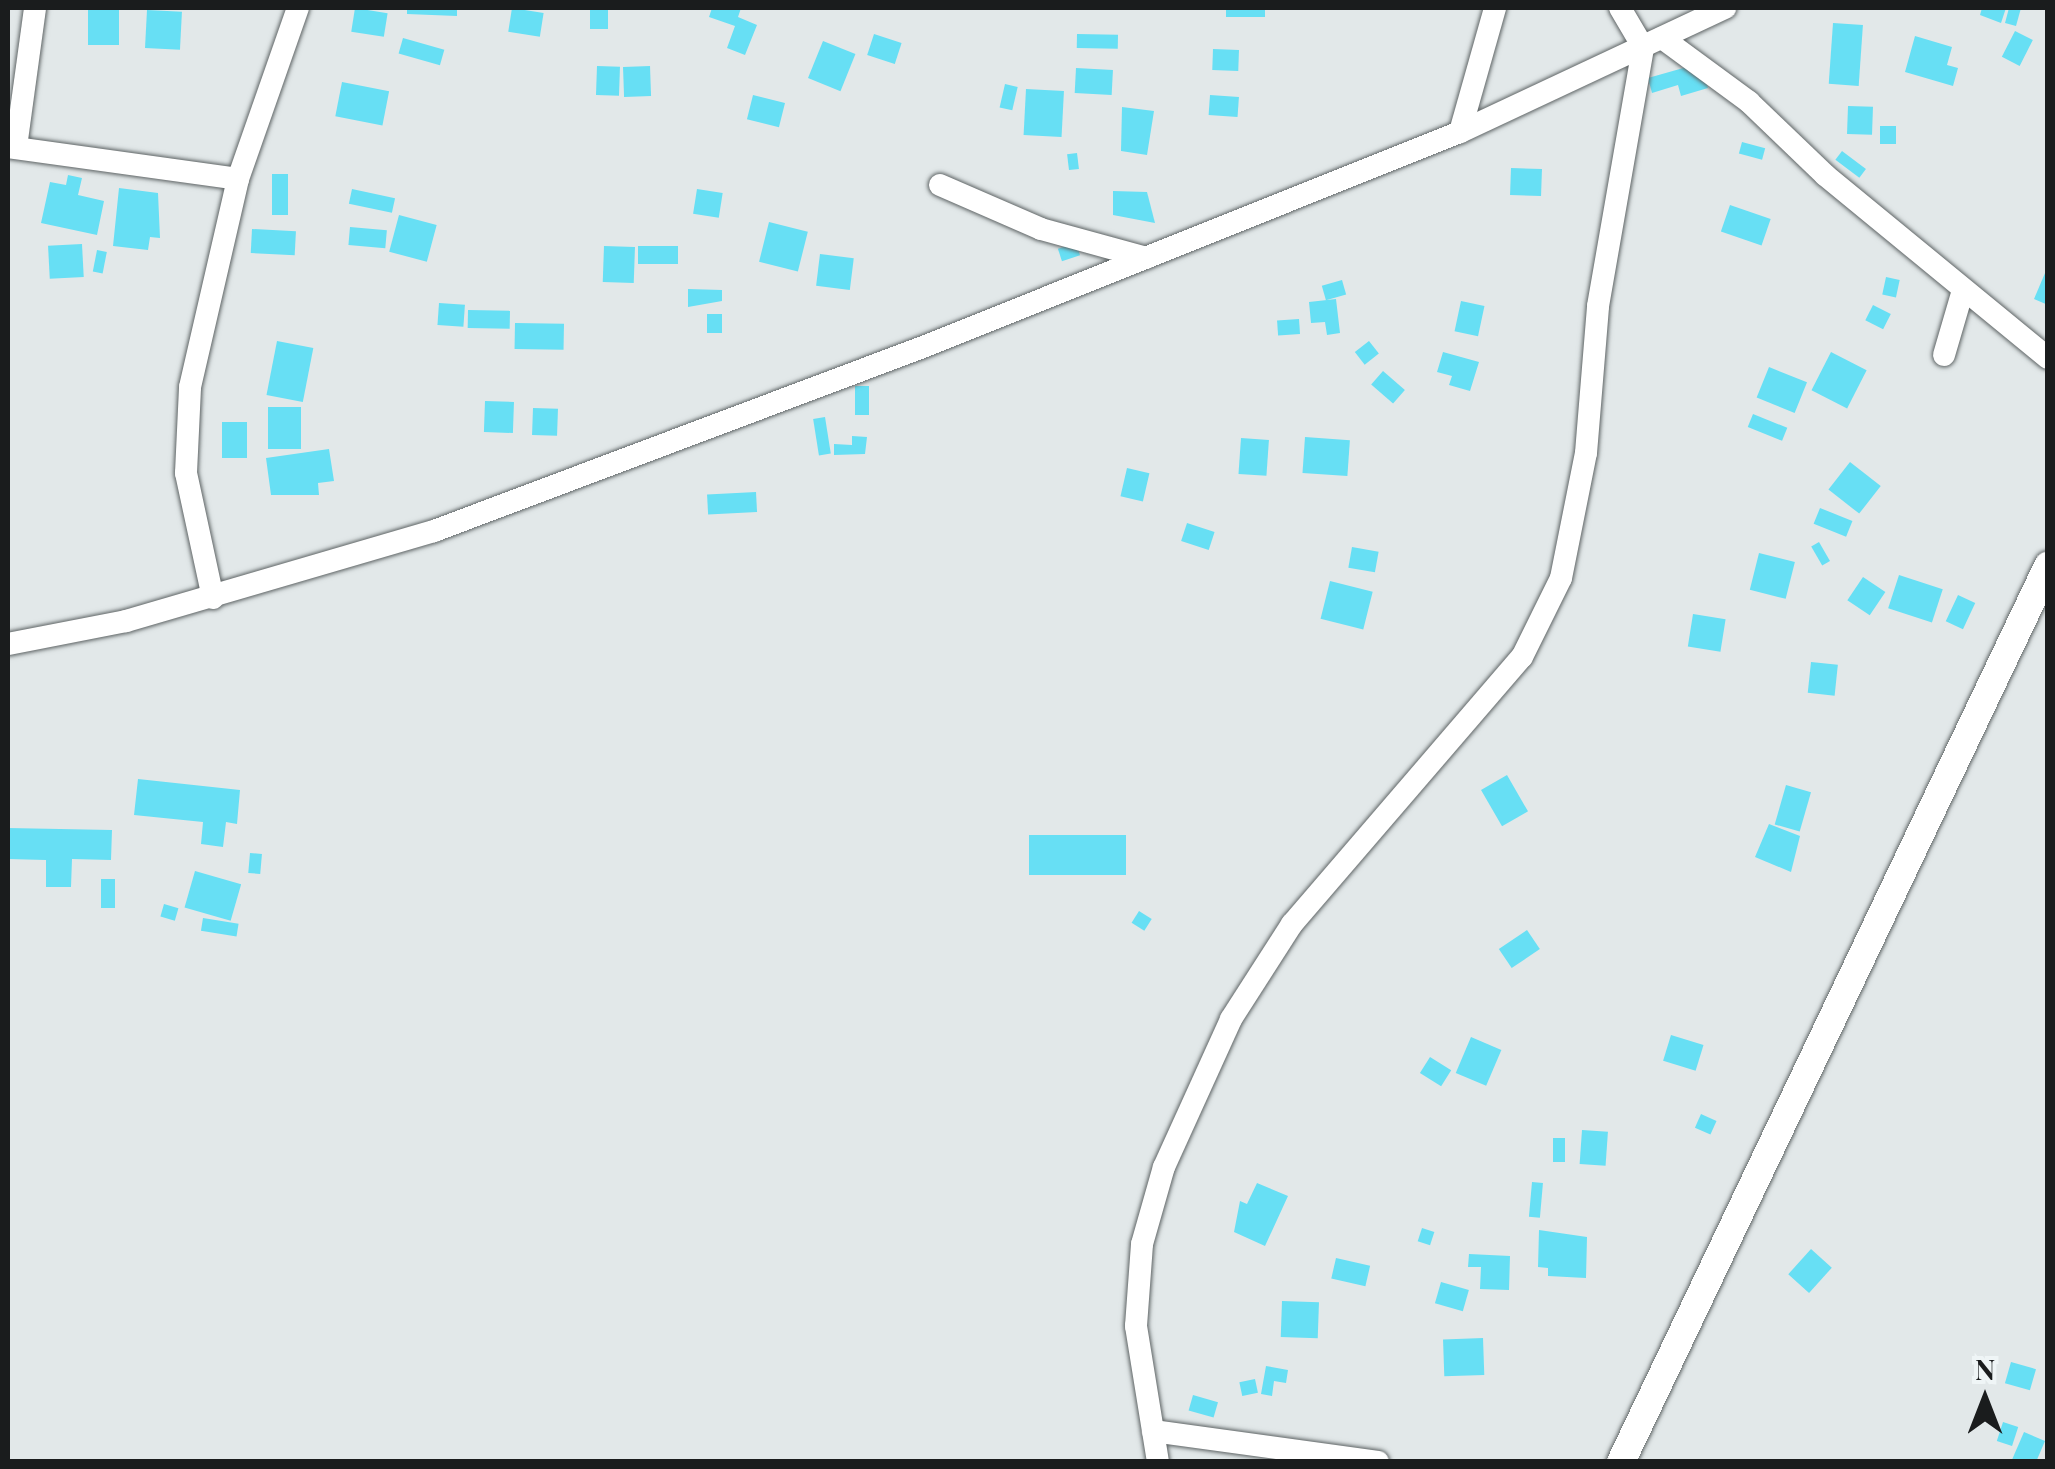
<!DOCTYPE html>
<style>
body{margin:0}
#map{position:relative;width:2055px;height:1469px;overflow:hidden;background:#e2e8e9;font-family:"Playfair Display",serif}
div>[style]{position:absolute}
.building>*{inset:0;background:#67dff4;transform-origin:0 0}
.roads{filter:drop-shadow(0 0 2px #5e6465) drop-shadow(0 0 2px #5e6465)}
.minor>*{height:22px;margin:-11px;padding:0 11px;transform-origin:11px;border-radius:11px;background:#fff}
.major>*{height:28px;margin:-14px;padding:0 14px;transform-origin:14px;border-radius:14px;background:#fff}
span{translate:-50% -50%;white-space:nowrap;text-align:center;line-height:1.15;-webkit-text-stroke:9px #eff5f6;paint-order:stroke}
.frame{position:absolute;inset:0;border:10px solid #1a1c1d;pointer-events:none}
.north{position:absolute;left:1935px;top:1349px;width:100px;height:100px;-webkit-text-stroke:8px #eff5f6;paint-order:stroke;rotate:0deg;font-size:28px;font-weight:700;line-height:40px;text-align:center;color:#1a1c1d}
.north::after{content:'';display:block;margin:auto;width:35px;height:45px;background:#1a1c1d;clip-path:polygon(50% 0,100% 100%,50% 72%,0 100%)}
</style>
<div id="map">
<div class="building">
<i style="left:88px;top:8px;width:31px;height:37px"></i>
<i style="left:355px;top:8px;width:33px;height:24px;rotate:9deg"></i>
<i style="clip-path:polygon(407px 8px,457px 8px,457px 16px,407px 14px)"></i>
<i style="left:512px;top:8px;width:32px;height:24px;rotate:9deg"></i>
<i style="left:590px;top:8px;width:18px;height:21px"></i>
<i style="clip-path:polygon(712px 8px,741px 8px,738px 17px,757px 25px,745px 55px,727px 48px,735px 26px,709px 17px)"></i>
<i style="left:1226px;top:8px;width:39px;height:9px"></i>
<i style="clip-path:polygon(1982px 8px,2006px 8px,2001px 23px,1980px 15px)"></i>
<i style="clip-path:polygon(2009px 8px,2021px 8px,2016px 26px,2005px 23px)"></i>
<i style="left:147px;top:10px;width:35px;height:38px;rotate:3deg"></i>
<i style="left:1833px;top:23px;width:30px;height:61px;rotate:4deg"></i>
<i style="left:2015px;top:31px;width:20px;height:29px;rotate:27deg"></i>
<i style="left:874px;top:34px;width:29px;height:22px;rotate:18deg"></i>
<i style="left:1077px;top:34px;width:41px;height:14px;rotate:1deg"></i>
<i style="clip-path:polygon(1915px 36px,1952px 47px,1947px 65px,1958px 68px,1953px 86px,1905px 72px)"></i>
<i style="left:403px;top:38px;width:43px;height:16px;rotate:16deg"></i>
<i style="left:823px;top:41px;width:35px;height:40px;rotate:22deg"></i>
<i style="left:1213px;top:49px;width:26px;height:21px;rotate:2deg"></i>
<i style="clip-path:polygon(1701px 63px,1708px 88px,1681px 96px,1678px 85px,1652px 93px,1648px 78px)"></i>
<i style="left:597px;top:66px;width:23px;height:29px;rotate:2deg"></i>
<i style="left:650px;top:66px;width:30px;height:27px;rotate:88deg"></i>
<i style="left:1076px;top:68px;width:37px;height:25px;rotate:3deg"></i>
<i style="left:342px;top:82px;width:48px;height:35px;rotate:11deg"></i>
<i style="left:1005px;top:84px;width:13px;height:24px;rotate:13deg"></i>
<i style="left:1026px;top:89px;width:38px;height:46px;rotate:3deg"></i>
<i style="left:753px;top:95px;width:33px;height:25px;rotate:14deg"></i>
<i style="left:1210px;top:95px;width:29px;height:20px;rotate:4deg"></i>
<i style="left:1848px;top:106px;width:25px;height:28px;rotate:2deg"></i>
<i style="clip-path:polygon(1122px 107px,1154px 111px,1147px 155px,1121px 151px)"></i>
<i style="left:1880px;top:126px;width:16px;height:18px"></i>
<i style="left:1742px;top:142px;width:24px;height:12px;rotate:15deg"></i>
<i style="left:1842px;top:151px;width:30px;height:11px;rotate:37deg"></i>
<i style="left:1077px;top:153px;width:16px;height:10px;rotate:83deg"></i>
<i style="left:1511px;top:168px;width:31px;height:27px;rotate:2deg"></i>
<i style="left:272px;top:174px;width:16px;height:41px"></i>
<i style="clip-path:polygon(68px 175px,82px 178px,78px 195px,104px 201px,97px 235px,41px 223px,50px 182px,66px 185px)"></i>
<i style="clip-path:polygon(119px 188px,158px 193px,160px 238px,150px 237px,148px 250px,113px 246px)"></i>
<i style="left:352px;top:189px;width:44px;height:15px;rotate:12deg"></i>
<i style="left:697px;top:189px;width:26px;height:25px;rotate:9deg"></i>
<i style="clip-path:polygon(1113px 191px,1147px 192px,1155px 223px,1113px 215px)"></i>
<i style="left:1730px;top:205px;width:43px;height:28px;rotate:19deg"></i>
<i style="left:399px;top:215px;width:39px;height:38px;rotate:15deg"></i>
<i style="left:769px;top:222px;width:40px;height:41px;rotate:14deg"></i>
<i style="left:350px;top:227px;width:37px;height:18px;rotate:5deg"></i>
<i style="left:252px;top:229px;width:44px;height:24px;rotate:3deg"></i>
<i style="left:1076px;top:243px;width:13px;height:19px;rotate:72deg"></i>
<i style="left:82px;top:244px;width:33px;height:34px;rotate:87deg"></i>
<i style="left:604px;top:246px;width:31px;height:36px;rotate:2deg"></i>
<i style="left:678px;top:246px;width:18px;height:40px;rotate:90deg"></i>
<i style="left:97px;top:250px;width:10px;height:22px;rotate:11deg"></i>
<i style="left:820px;top:254px;width:34px;height:32px;rotate:7deg"></i>
<i style="clip-path:polygon(2048px 266px,2048px 305px,2034px 299px)"></i>
<i style="left:1886px;top:277px;width:14px;height:18px;rotate:12deg"></i>
<i style="left:1342px;top:280px;width:15px;height:21px;rotate:74deg"></i>
<i style="clip-path:polygon(688px 289px,722px 290px,722px 301px,688px 307px)"></i>
<i style="clip-path:polygon(1336px 299px,1340px 333px,1327px 335px,1325px 322px,1311px 323px,1309px 302px)"></i>
<i style="left:1461px;top:301px;width:24px;height:31px;rotate:12deg"></i>
<i style="left:439px;top:303px;width:26px;height:22px;rotate:4deg"></i>
<i style="left:1873px;top:305px;width:20px;height:17px;rotate:27deg"></i>
<i style="left:468px;top:310px;width:42px;height:18px;rotate:1deg"></i>
<i style="left:707px;top:314px;width:15px;height:19px"></i>
<i style="left:1299px;top:319px;width:15px;height:22px;rotate:86deg"></i>
<i style="left:515px;top:323px;width:49px;height:26px;rotate:1deg"></i>
<i style="left:277px;top:341px;width:37px;height:55px;rotate:11deg"></i>
<i style="left:1369px;top:341px;width:16px;height:18px;rotate:52deg"></i>
<i style="clip-path:polygon(1443px 352px,1479px 362px,1470px 391px,1449px 385px,1452px 376px,1437px 372px)"></i>
<i style="left:1831px;top:352px;width:40px;height:43px;rotate:27deg"></i>
<i style="left:1769px;top:367px;width:41px;height:33px;rotate:22deg"></i>
<i style="left:1383px;top:371px;width:29px;height:18px;rotate:41deg"></i>
<i style="left:855px;top:386px;width:14px;height:29px"></i>
<i style="left:485px;top:401px;width:29px;height:31px;rotate:2deg"></i>
<i style="left:268px;top:407px;width:33px;height:42px"></i>
<i style="left:533px;top:408px;width:25px;height:27px;rotate:2deg"></i>
<i style="left:1753px;top:414px;width:37px;height:14px;rotate:22deg"></i>
<i style="left:825px;top:417px;width:37px;height:12px;rotate:81deg"></i>
<i style="left:222px;top:422px;width:25px;height:36px"></i>
<i style="clip-path:polygon(852px 436px,867px 437px,865px 454px,834px 455px,834px 444px,852px 445px)"></i>
<i style="left:1305px;top:437px;width:45px;height:36px;rotate:4deg"></i>
<i style="left:1241px;top:438px;width:28px;height:36px;rotate:4deg"></i>
<i style="clip-path:polygon(329px 449px,334px 481px,318px 483px,319px 495px,271px 495px,266px 458px)"></i>
<i style="left:1850px;top:462px;width:39px;height:35px;rotate:38deg"></i>
<i style="left:1127px;top:468px;width:23px;height:29px;rotate:13deg"></i>
<i style="left:756px;top:492px;width:20px;height:49px;rotate:87deg"></i>
<i style="left:1820px;top:508px;width:35px;height:17px;rotate:22deg"></i>
<i style="left:1187px;top:523px;width:29px;height:19px;rotate:18deg"></i>
<i style="left:1819px;top:542px;width:22px;height:9px;rotate:60deg"></i>
<i style="left:1352px;top:547px;width:27px;height:21px;rotate:10deg"></i>
<i style="left:1759px;top:553px;width:37px;height:38px;rotate:14deg"></i>
<i style="left:1899px;top:575px;width:46px;height:35px;rotate:18deg"></i>
<i style="left:1863px;top:577px;width:27px;height:28px;rotate:34deg"></i>
<i style="left:1330px;top:581px;width:44px;height:39px;rotate:14deg"></i>
<i style="left:1958px;top:595px;width:19px;height:29px;rotate:25deg"></i>
<i style="left:1693px;top:614px;width:33px;height:33px;rotate:9deg"></i>
<i style="left:1811px;top:662px;width:27px;height:31px;rotate:6deg"></i>
<i style="left:1507px;top:775px;width:42px;height:30px;rotate:60deg"></i>
<i style="clip-path:polygon(138px 779px,240px 790px,237px 824px,226px 822px,223px 847px,201px 844px,203px 822px,134px 815px)"></i>
<i style="left:1786px;top:785px;width:26px;height:41px;rotate:16deg"></i>
<i style="clip-path:polygon(1769px 824px,1800px 836px,1791px 872px,1755px 857px)"></i>
<i style="clip-path:polygon(8px 828px,112px 830px,111px 860px,72px 859px,71px 887px,46px 887px,46px 860px,8px 859px)"></i>
<i style="left:1126px;top:835px;width:40px;height:97px;rotate:90deg"></i>
<i style="left:250px;top:853px;width:12px;height:20px;rotate:5deg"></i>
<i style="left:195px;top:871px;width:48px;height:38px;rotate:16deg"></i>
<i style="left:101px;top:879px;width:14px;height:29px"></i>
<i style="left:164px;top:904px;width:15px;height:13px;rotate:16deg"></i>
<i style="left:1139px;top:911px;width:15px;height:14px;rotate:32deg"></i>
<i style="left:203px;top:918px;width:36px;height:13px;rotate:9deg"></i>
<i style="left:1527px;top:930px;width:23px;height:34px;rotate:56deg"></i>
<i style="left:1671px;top:1035px;width:34px;height:27px;rotate:17deg"></i>
<i style="left:1471px;top:1037px;width:33px;height:39px;rotate:23deg"></i>
<i style="left:1430px;top:1057px;width:25px;height:19px;rotate:32deg"></i>
<i style="left:1701px;top:1114px;width:17px;height:15px;rotate:24deg"></i>
<i style="left:1582px;top:1130px;width:26px;height:34px;rotate:4deg"></i>
<i style="left:1553px;top:1138px;width:12px;height:24px"></i>
<i style="left:1532px;top:1182px;width:11px;height:35px;rotate:5deg"></i>
<i style="clip-path:polygon(1257px 1183px,1288px 1196px,1265px 1246px,1234px 1232px,1240px 1201px,1247px 1204px)"></i>
<i style="left:1422px;top:1228px;width:13px;height:14px;rotate:18deg"></i>
<i style="clip-path:polygon(1539px 1230px,1587px 1237px,1586px 1278px,1548px 1276px,1548px 1268px,1538px 1267px)"></i>
<i style="left:1811px;top:1249px;width:28px;height:34px;rotate:42deg"></i>
<i style="clip-path:polygon(1469px 1254px,1510px 1256px,1509px 1290px,1480px 1289px,1481px 1267px,1468px 1267px)"></i>
<i style="left:1336px;top:1258px;width:35px;height:21px;rotate:13deg"></i>
<i style="left:1441px;top:1282px;width:29px;height:22px;rotate:16deg"></i>
<i style="left:1282px;top:1301px;width:37px;height:36px;rotate:2deg"></i>
<i style="left:1483px;top:1338px;width:37px;height:40px;rotate:88deg"></i>
<i style="left:2011px;top:1362px;width:26px;height:22px;rotate:16deg"></i>
<i style="clip-path:polygon(1266px 1366px,1288px 1370px,1286px 1383px,1274px 1381px,1272px 1396px,1261px 1394px)"></i>
<i style="left:1255px;top:1379px;width:14px;height:16px;rotate:78deg"></i>
<i style="left:1193px;top:1395px;width:26px;height:16px;rotate:16deg"></i>
<i style="left:2003px;top:1422px;width:16px;height:20px;rotate:18deg"></i>
<i style="clip-path:polygon(2024px 1432px,2045px 1441px,2036px 1462px,2011px 1462px)"></i>
</div>
<div class="roads">
<div class="minor">
<i style="left:1662px;top:38px;width:108px;rotate:36.3deg"></i>
<i style="left:1749px;top:102px;width:105px;rotate:43.8deg"></i>
<i style="left:1825px;top:175px;width:288px;rotate:39.4deg"></i>
<i style="left:1460px;top:132px;width:129px;rotate:-74.2deg"></i>
<i style="left:8px;top:147px;width:232px;rotate:7.9deg"></i>
<i style="left:16px;top:147px;width:140px;rotate:-82.2deg"></i>
<i style="left:940px;top:185px;width:110px;rotate:23.5deg"></i>
<i style="left:1041px;top:229px;width:109px;rotate:15.4deg"></i>
<i style="left:1944px;top:355px;width:68px;rotate:-73.7deg"></i>
<i style="left:213px;top:598px;width:128px;rotate:-102.2deg"></i>
<i style="left:186px;top:473px;width:86px;rotate:-87.3deg"></i>
<i style="left:190px;top:387px;width:213px;rotate:-77deg"></i>
<i style="left:238px;top:179px;width:181px;rotate:-70.7deg"></i>
<i style="left:8px;top:644px;width:120px;rotate:-11deg"></i>
<i style="left:126px;top:621px;width:321px;rotate:-16.3deg"></i>
<i style="left:434px;top:531px;width:522px;rotate:-20.62deg"></i>
<i style="left:923px;top:347px;width:578px;rotate:-21.82deg"></i>
<i style="left:1460px;top:132px;width:293px;rotate:-25.1deg"></i>
<i style="left:1153px;top:1431px;width:227px;rotate:7.8deg"></i>
<i style="left:1158px;top:1462px;width:138px;rotate:-99.2deg"></i>
<i style="left:1136px;top:1326px;width:82px;rotate:-85.8deg"></i>
<i style="left:1142px;top:1244px;width:80px;rotate:-74.1deg"></i>
<i style="left:1164px;top:1167px;width:162px;rotate:-65.6deg"></i>
<i style="left:1231px;top:1019px;width:113px;rotate:-57.3deg"></i>
<i style="left:1292px;top:924px;width:352px;rotate:-49.3deg"></i>
<i style="left:1522px;top:657px;width:88px;rotate:-63.7deg"></i>
<i style="left:1561px;top:578px;width:127px;rotate:-78.7deg"></i>
<i style="left:1586px;top:453px;width:147px;rotate:-85.3deg"></i>
<i style="left:1598px;top:306px;width:263px;rotate:-80.1deg"></i>
<i style="left:1643px;top:47px;width:45px;rotate:-120.5deg"></i>
</div>
<div class="major">
<i style="left:1621px;top:1462px;width:993px;rotate:-64.52deg"></i>
</div>
</div>
<div class="frame"></div>
<div class="north">N</div>
</div>
